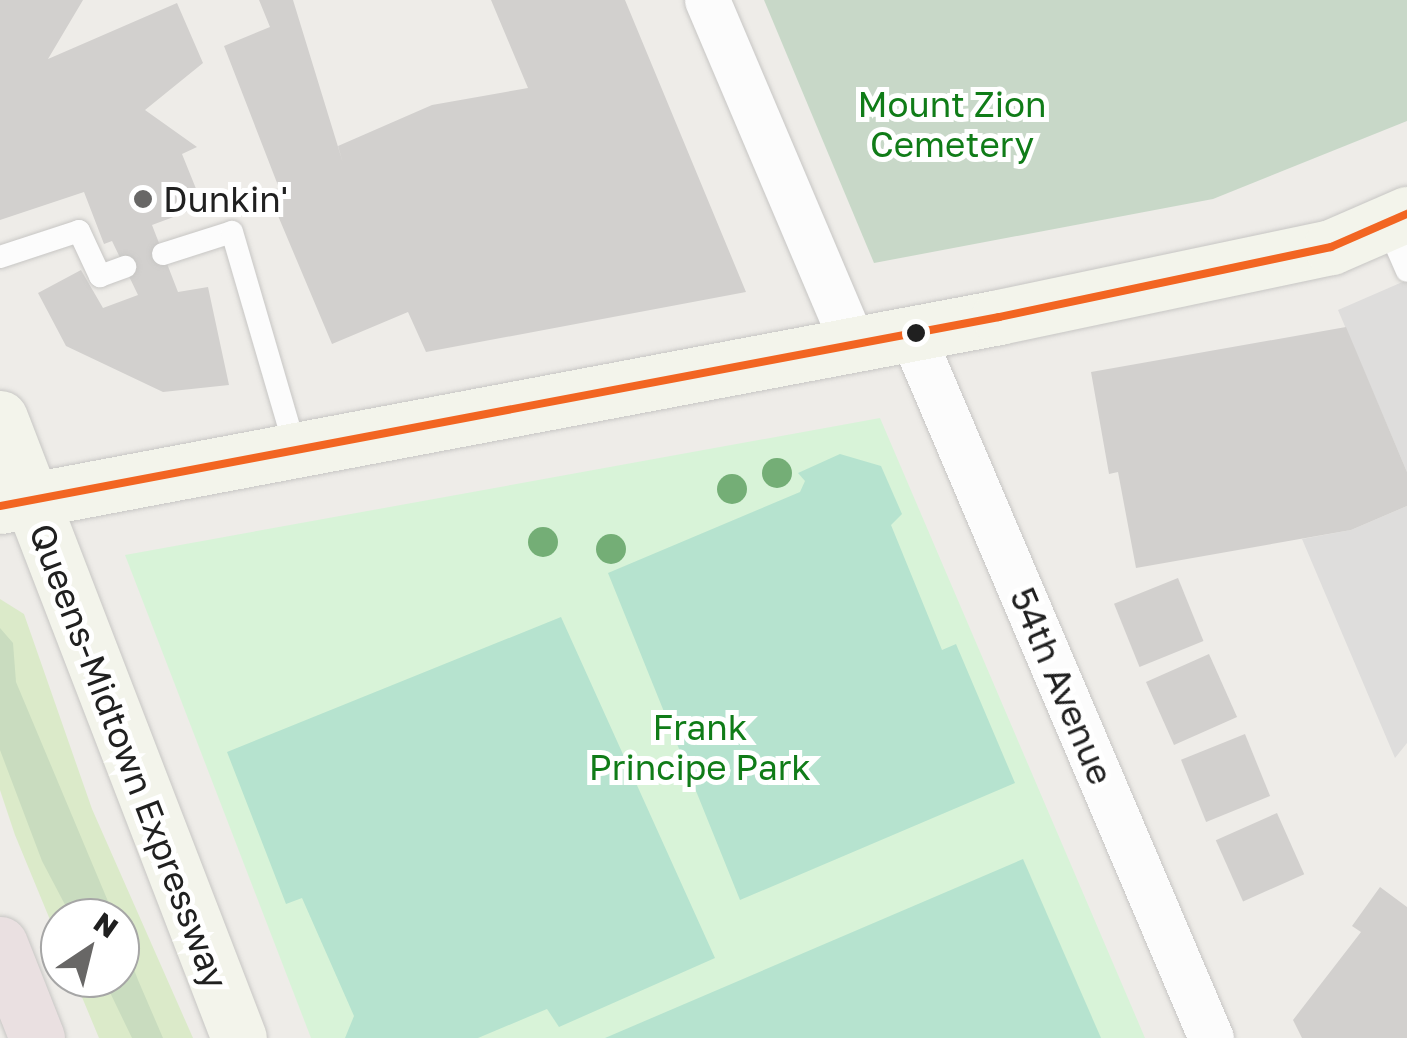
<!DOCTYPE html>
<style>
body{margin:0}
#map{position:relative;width:1407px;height:1038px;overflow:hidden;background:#eeece8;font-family:"Golos Text",sans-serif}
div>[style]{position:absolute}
.grass>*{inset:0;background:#dbeac9}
.forest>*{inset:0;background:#c9dcbf}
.cemetery>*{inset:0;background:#c8d8c8}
.park>*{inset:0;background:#d8f3d8}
.pitch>*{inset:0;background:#b6e3cf}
.parking>*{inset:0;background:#dedddc}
.building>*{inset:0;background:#d2d0ce;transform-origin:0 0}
.roads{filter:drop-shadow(0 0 2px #c7c6c4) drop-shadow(0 0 2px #c7c6c4)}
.lane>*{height:22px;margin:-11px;padding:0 11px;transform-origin:11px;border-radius:11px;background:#fcfcfc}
.street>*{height:45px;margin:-22.5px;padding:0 22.5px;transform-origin:22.5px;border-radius:22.5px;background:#fcfcfc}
.secondary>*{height:55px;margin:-27.5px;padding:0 27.5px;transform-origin:27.5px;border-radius:27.5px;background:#f3f4eb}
.highway>*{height:55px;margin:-27.5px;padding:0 27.5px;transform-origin:27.5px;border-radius:27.5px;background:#eae0e1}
.bus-1>*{height:8px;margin:-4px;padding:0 4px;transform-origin:4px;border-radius:4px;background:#f26522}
.trees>*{width:30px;height:30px;margin:-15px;border-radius:50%;background:#74ae76}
.dots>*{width:28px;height:28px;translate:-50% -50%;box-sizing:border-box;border:5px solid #fff;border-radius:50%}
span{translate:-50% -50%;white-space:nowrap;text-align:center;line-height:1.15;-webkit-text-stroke:10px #fff;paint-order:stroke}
.park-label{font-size:35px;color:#107c18}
.poi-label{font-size:35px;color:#202020}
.left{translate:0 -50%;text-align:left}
.street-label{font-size:35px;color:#202020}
.north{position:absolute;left:40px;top:898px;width:100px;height:100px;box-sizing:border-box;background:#fff;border:2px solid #a6a6a6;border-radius:50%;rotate:35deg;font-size:28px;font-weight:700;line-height:40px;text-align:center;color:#202020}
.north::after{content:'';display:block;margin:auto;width:35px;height:45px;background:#686766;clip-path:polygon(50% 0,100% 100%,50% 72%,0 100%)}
</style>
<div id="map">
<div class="grass">
<i style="clip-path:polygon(0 599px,24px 614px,92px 809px,193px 1038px,99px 1038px,74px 978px,120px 978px,120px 918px,60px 918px,60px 944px,15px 835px,0 790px)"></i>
</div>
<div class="forest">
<i style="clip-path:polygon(0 628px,13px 643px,16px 682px,115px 918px,72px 918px,42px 861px,0 750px)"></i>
<i style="clip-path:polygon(120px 933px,138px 980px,163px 1038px,132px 1038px,103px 978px,120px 978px)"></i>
</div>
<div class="cemetery">
<i style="clip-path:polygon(764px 0,1407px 0,1407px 121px,1213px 199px,874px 263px)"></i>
</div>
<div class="park">
<i style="clip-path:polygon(880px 418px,1145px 1038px,311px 1038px,125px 555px)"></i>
</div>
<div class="pitch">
<i style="clip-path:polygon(840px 454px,881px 466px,902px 514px,891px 525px,942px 650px,956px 644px,1015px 783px,740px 900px,608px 573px,800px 492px,805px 481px,798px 473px)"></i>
<i style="clip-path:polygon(561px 617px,715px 958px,559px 1027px,547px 1009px,478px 1038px,345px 1038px,354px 1016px,302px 898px,286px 904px,227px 752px)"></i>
<i style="clip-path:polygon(1023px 859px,1101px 1038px,605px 1038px)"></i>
</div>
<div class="parking">
<i style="clip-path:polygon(1407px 280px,1407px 472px,1338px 310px)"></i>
<i style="clip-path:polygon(1407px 506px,1407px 743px,1395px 758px,1302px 539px,1351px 530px)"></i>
</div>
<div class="building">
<i style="clip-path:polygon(0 0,83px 0,48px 59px,177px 3px,203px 63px,145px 110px,197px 147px,182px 154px,203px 206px,152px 225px,178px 292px,208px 287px,229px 385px,163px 392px,66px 346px,38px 293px,81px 270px,103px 308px,138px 295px,112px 241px,104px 244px,84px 192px,0 220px)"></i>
<i style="clip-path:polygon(259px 0,293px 0,343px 163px,338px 146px,432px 105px,528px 88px,491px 0,625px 0,746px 292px,426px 352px,408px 312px,332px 344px,268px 192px,279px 188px,224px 46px,270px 27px)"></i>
<i style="clip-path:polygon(1346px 327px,1407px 472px,1407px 506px,1351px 530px,1136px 568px,1118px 472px,1109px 474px,1091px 372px)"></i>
<i style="left:1178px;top:578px;width:68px;height:69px;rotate:68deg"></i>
<i style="left:1209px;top:654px;width:69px;height:69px;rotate:66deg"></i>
<i style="left:1245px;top:734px;width:67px;height:69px;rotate:68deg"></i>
<i style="left:1277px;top:813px;width:67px;height:67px;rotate:66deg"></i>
<i style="clip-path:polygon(1380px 887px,1407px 907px,1407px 1038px,1302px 1038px,1293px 1020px,1361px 932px,1352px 926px)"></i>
</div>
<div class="roads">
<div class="lane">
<i style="left:1386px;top:223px;width:52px;rotate:66.4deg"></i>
<i style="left:163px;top:254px;width:72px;rotate:-17.7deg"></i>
<i style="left:232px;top:232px;width:228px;rotate:73.7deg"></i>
<i style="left:0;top:257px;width:83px;rotate:-18.2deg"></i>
<i style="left:79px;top:231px;width:50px;rotate:65deg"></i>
<i style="left:100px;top:276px;width:27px;rotate:-20deg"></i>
</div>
<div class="street">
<i style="left:707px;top:0;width:376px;rotate:67deg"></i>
<i style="left:912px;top:335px;width:764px;rotate:66.96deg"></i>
</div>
<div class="secondary">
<i style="left:0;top:418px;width:664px;rotate:68.92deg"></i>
<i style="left:0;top:506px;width:1017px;rotate:-10.71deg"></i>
<i style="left:999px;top:317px;width:339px;rotate:-11.9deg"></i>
<i style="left:1331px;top:247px;width:83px;rotate:-23.5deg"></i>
</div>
<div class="highway">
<i style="left:0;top:944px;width:101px;rotate:68.5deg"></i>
</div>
</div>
<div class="bus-1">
<i style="left:0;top:506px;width:1017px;rotate:-10.71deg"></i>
<i style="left:999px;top:317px;width:339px;rotate:-11.9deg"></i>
<i style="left:1331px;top:247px;width:83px;rotate:-23.5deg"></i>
</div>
<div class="trees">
<i style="left:777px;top:473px"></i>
<i style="left:732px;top:489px"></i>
<i style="left:543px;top:542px"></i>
<i style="left:611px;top:549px"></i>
</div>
<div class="dots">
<i style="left:143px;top:199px;background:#686766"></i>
<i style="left:916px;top:333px;background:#202020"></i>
</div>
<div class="park-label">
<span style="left:952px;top:124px">Mount Zion<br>Cemetery</span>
<span style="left:700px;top:747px">Frank<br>Principe Park</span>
</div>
<div class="poi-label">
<span class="left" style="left:163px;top:199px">Dunkin'</span>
</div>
<div class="street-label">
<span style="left:1062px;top:686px;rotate:67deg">54th Avenue</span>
<span style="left:129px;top:756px;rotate:69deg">Queens-Midtown Expressway</span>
</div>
<div class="north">N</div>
</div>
